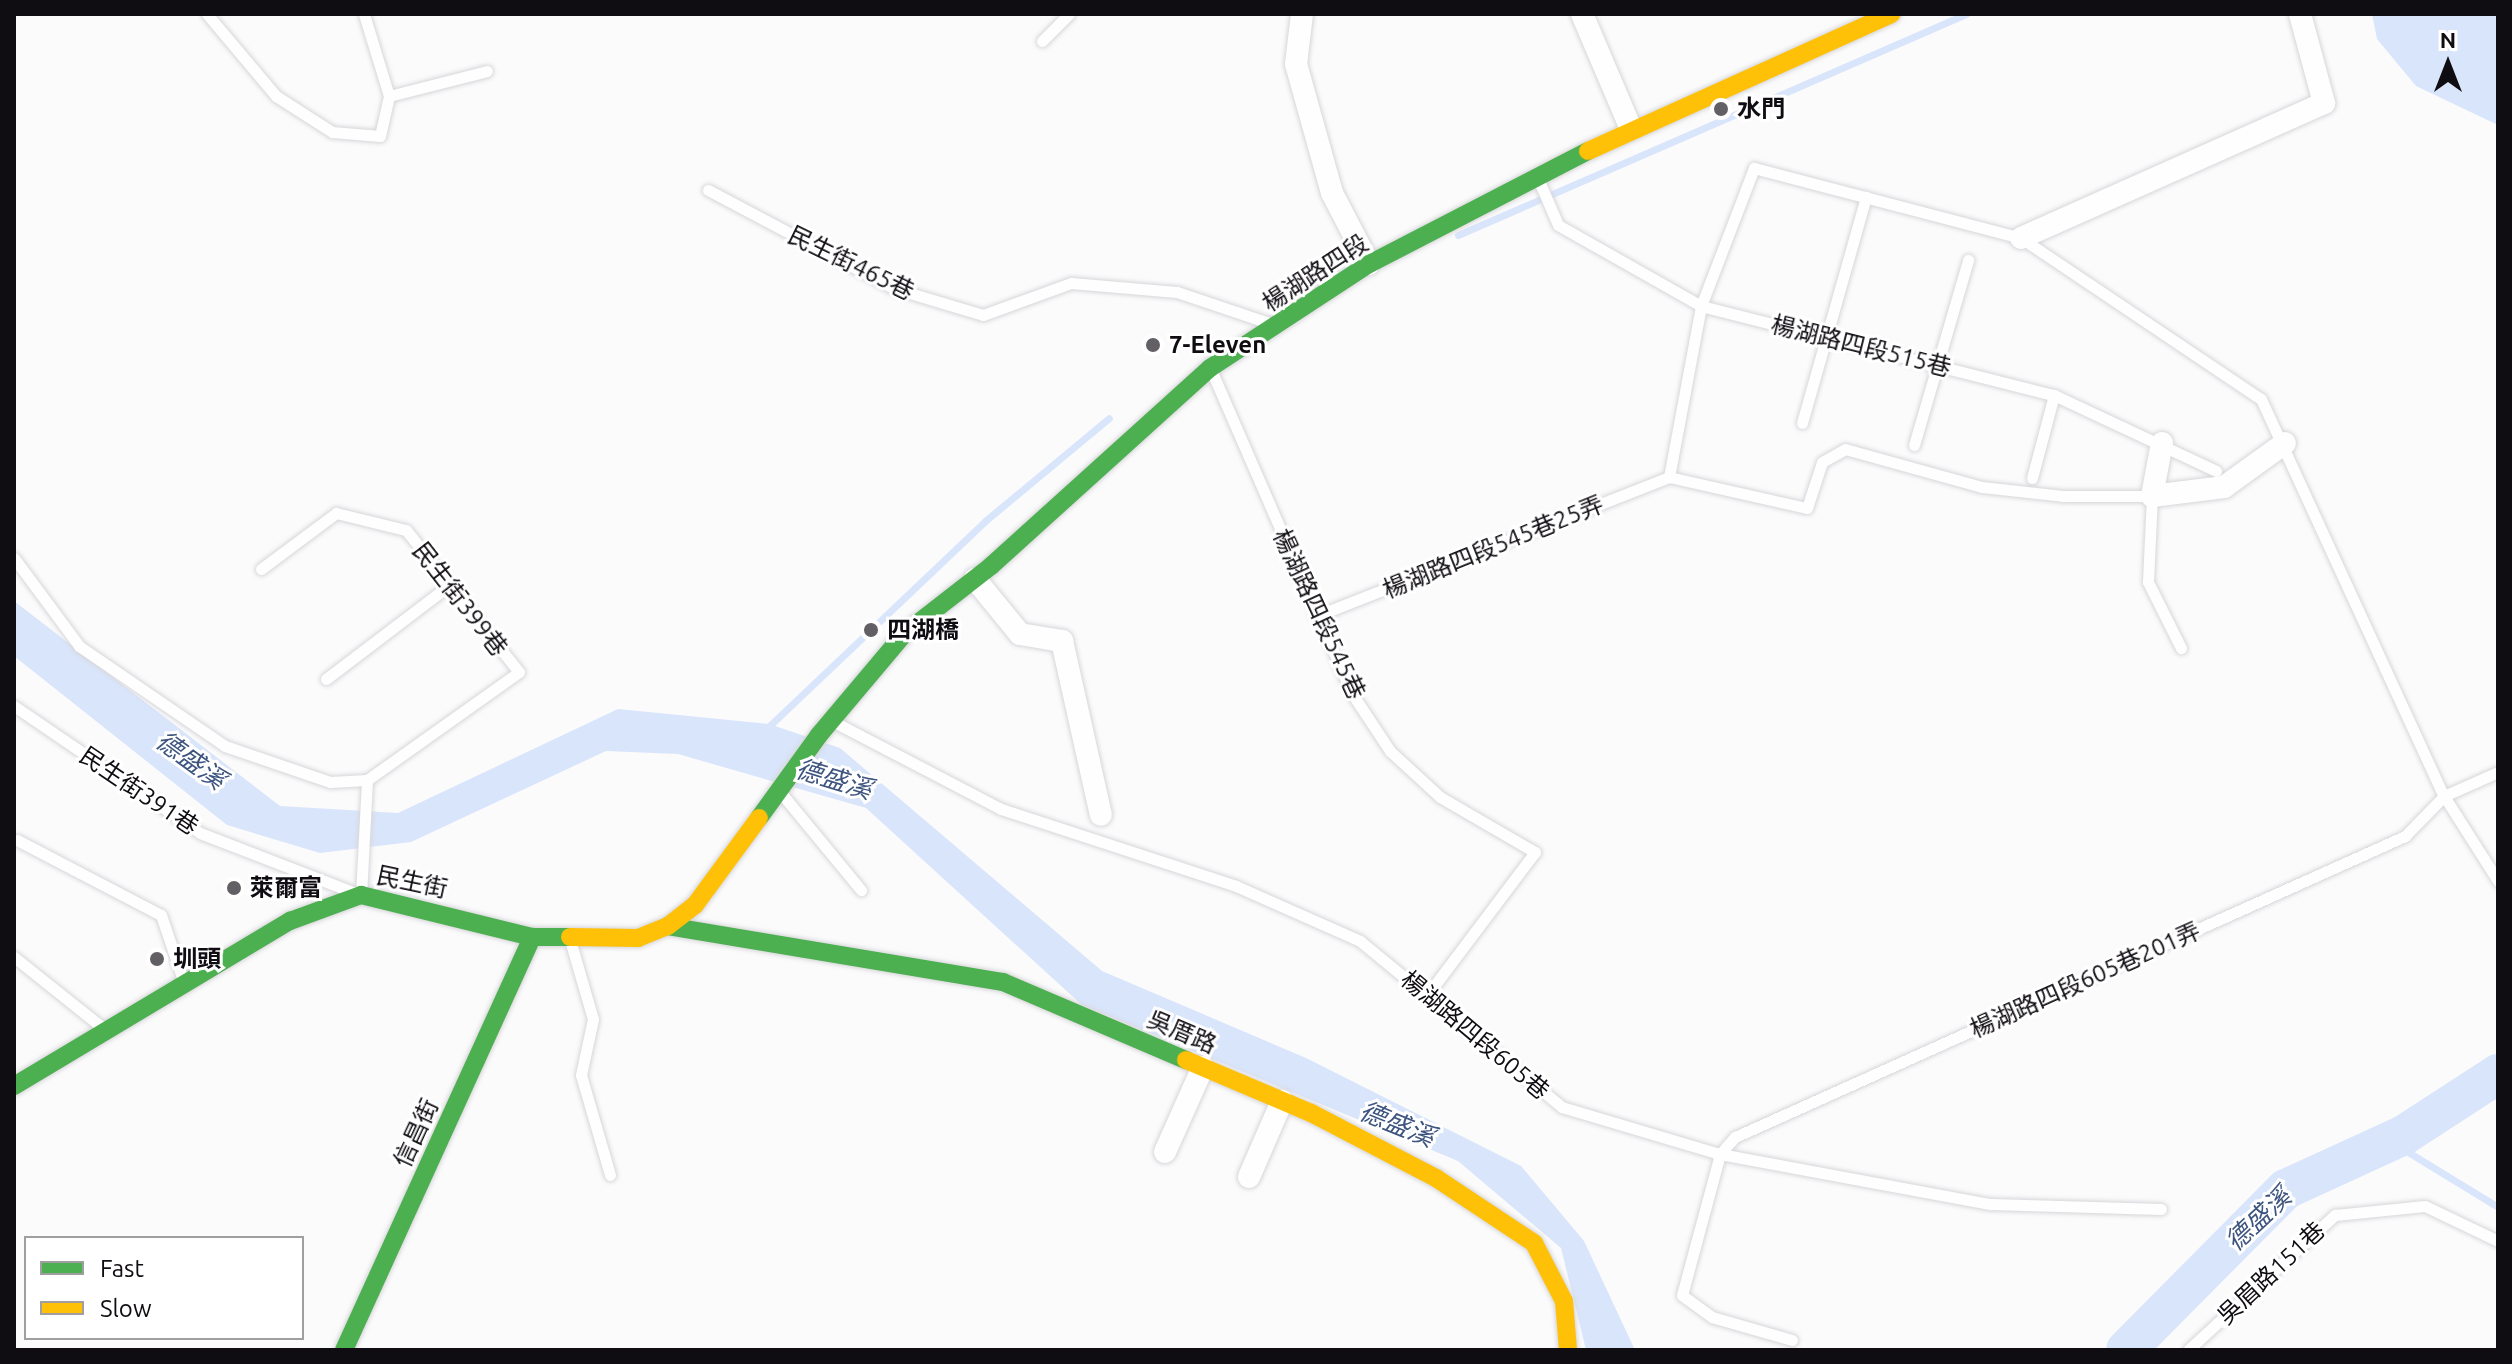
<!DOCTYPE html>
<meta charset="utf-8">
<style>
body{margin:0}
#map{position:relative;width:2512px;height:1364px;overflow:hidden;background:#fbfbfc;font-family:Ubuntu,"Noto Sans TC",sans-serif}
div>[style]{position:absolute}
.water>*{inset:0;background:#d9e5fb}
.stream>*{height:7px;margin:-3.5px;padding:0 3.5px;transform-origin:3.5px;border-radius:3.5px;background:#d9e5fb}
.river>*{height:40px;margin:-20px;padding:0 20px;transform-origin:20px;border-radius:20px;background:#d9e5fb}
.roads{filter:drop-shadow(0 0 2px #d7d6d9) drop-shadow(0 0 2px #d7d6d9)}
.lane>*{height:11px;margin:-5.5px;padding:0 5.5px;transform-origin:5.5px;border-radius:5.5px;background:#fefeff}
.street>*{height:22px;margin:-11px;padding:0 11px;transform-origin:11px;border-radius:11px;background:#fefeff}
.fast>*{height:18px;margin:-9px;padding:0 9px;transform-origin:9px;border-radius:9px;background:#4caf50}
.slow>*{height:18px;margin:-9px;padding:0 9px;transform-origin:9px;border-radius:9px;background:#ffc107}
.dots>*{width:22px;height:22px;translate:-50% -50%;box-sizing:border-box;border:4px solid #fff;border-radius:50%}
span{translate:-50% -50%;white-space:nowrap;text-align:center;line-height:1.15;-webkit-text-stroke:6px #fff;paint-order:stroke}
.poi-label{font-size:24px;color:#0f0c12;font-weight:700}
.left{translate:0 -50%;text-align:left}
.street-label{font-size:24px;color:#0f0c12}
.water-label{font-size:26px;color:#3e557f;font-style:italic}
.frame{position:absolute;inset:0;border:16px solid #0f0c12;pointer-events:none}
.legend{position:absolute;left:24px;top:1236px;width:280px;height:104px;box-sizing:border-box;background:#fff;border:2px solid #9f9ea0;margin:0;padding:10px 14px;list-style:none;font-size:24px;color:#0f0c12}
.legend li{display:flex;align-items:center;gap:16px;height:40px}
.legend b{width:40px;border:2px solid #9f9ea0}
.north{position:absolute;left:2408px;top:24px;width:80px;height:80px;-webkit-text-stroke:6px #fff;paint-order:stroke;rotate:0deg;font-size:22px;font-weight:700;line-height:32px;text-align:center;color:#0f0c12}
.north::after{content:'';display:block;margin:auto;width:28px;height:36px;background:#0f0c12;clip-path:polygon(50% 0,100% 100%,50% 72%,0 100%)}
</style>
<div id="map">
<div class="water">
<i style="clip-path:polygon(2372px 14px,2498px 14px,2498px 125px,2416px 86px,2377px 39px)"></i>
<i style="clip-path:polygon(14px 601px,280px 806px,398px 813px,618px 709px,769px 724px,840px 748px,1102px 971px,1306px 1058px,1521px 1166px,1584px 1241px,1635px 1350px,1586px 1350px,1561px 1248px,1458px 1161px,1082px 1005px,866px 808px,678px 754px,606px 751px,411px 842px,320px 853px,227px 825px,14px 656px)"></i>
</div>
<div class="stream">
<i style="left:1458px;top:235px;width:554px;rotate:-23.51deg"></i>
<i style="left:764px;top:731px;width:305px;rotate:-43.5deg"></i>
<i style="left:985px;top:521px;width:161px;rotate:-39.7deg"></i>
<i style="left:2390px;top:1141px;width:127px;rotate:31.4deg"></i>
</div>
<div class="river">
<i style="left:2126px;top:1350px;width:227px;rotate:-45.2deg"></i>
<i style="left:2286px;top:1189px;width:130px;rotate:-24.6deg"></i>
<i style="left:2404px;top:1135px;width:112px;rotate:-33deg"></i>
</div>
<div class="roads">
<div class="lane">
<i style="left:207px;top:14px;width:107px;rotate:49.9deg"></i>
<i style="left:276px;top:96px;width:67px;rotate:32.7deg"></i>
<i style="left:332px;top:132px;width:48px;rotate:4.8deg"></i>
<i style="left:380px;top:136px;width:41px;rotate:-77.3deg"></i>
<i style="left:389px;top:96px;width:86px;rotate:-107deg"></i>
<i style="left:1042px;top:41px;width:38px;rotate:-45deg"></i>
<i style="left:389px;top:96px;width:101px;rotate:-14.3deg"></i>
<i style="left:1539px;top:181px;width:48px;rotate:66.6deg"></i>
<i style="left:1558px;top:225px;width:164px;rotate:29.5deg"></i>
<i style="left:1701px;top:306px;width:364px;rotate:14.2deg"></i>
<i style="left:2054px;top:395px;width:179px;rotate:25.1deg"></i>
<i style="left:708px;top:190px;width:209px;rotate:27.9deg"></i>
<i style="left:893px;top:288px;width:94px;rotate:16.7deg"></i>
<i style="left:983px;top:315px;width:94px;rotate:-20deg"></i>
<i style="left:1071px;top:283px;width:106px;rotate:4.9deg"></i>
<i style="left:1177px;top:292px;width:97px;rotate:18.6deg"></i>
<i style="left:1212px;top:372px;width:349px;rotate:66.5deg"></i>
<i style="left:1351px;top:692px;width:71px;rotate:56.5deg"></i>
<i style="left:1390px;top:751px;width:68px;rotate:42.6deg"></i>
<i style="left:1440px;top:797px;width:110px;rotate:30.1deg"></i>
<i style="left:1535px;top:852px;width:178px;rotate:127deg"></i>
<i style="left:1802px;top:423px;width:235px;rotate:-74.2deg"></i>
<i style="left:1914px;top:445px;width:193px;rotate:-73.7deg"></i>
<i style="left:1669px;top:477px;width:174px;rotate:-79.4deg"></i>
<i style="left:1701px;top:306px;width:148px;rotate:-69deg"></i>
<i style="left:1754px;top:168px;width:276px;rotate:14.7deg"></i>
<i style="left:2021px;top:238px;width:289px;rotate:33.9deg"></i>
<i style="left:2261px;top:399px;width:437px;rotate:65.3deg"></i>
<i style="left:2444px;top:796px;width:101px;rotate:57.6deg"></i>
<i style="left:1669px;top:477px;width:141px;rotate:12.7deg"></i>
<i style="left:1807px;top:508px;width:48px;rotate:-71.9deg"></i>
<i style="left:1822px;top:462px;width:26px;rotate:-29deg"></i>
<i style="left:1845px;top:449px;width:142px;rotate:15.5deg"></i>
<i style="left:1982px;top:487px;width:81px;rotate:6.3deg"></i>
<i style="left:2063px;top:496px;width:89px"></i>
<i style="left:2152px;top:496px;width:86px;rotate:92.7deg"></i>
<i style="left:2148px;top:582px;width:74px;rotate:63.4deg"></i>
<i style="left:2032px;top:478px;width:86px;rotate:-75.2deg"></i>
<i style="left:14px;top:558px;width:109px;rotate:53.5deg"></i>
<i style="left:79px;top:646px;width:177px;rotate:34.4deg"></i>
<i style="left:225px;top:746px;width:111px;rotate:18.9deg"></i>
<i style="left:330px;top:782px;width:37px;rotate:-3deg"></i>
<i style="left:261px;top:569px;width:94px;rotate:-36.7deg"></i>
<i style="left:336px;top:513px;width:72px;rotate:13.7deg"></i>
<i style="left:406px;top:530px;width:181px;rotate:51.5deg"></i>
<i style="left:519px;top:672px;width:186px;rotate:144.6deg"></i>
<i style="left:1316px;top:616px;width:379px;rotate:-21.5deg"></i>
<i style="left:326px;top:679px;width:153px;rotate:-37.3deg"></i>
<i style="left:14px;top:706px;width:225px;rotate:34.3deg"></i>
<i style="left:200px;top:833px;width:173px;rotate:21.1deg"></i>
<i style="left:361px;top:895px;width:115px;rotate:-87deg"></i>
<i style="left:834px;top:722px;width:188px;rotate:27.5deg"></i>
<i style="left:1001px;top:809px;width:247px;rotate:18.1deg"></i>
<i style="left:1236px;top:886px;width:136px;rotate:23.9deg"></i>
<i style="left:1360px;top:941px;width:261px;rotate:39.4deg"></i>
<i style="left:1562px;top:1107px;width:165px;rotate:16.6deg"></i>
<i style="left:1720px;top:1154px;width:276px;rotate:10.5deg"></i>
<i style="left:1991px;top:1204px;width:170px;rotate:1.7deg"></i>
<i style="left:781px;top:793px;width:126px;rotate:50.5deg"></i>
<i style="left:17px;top:840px;width:162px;rotate:27.5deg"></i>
<i style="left:161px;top:915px;width:69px;rotate:71.3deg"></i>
<i style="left:570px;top:940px;width:82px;rotate:73.8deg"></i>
<i style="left:593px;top:1019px;width:57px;rotate:102.1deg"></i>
<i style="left:581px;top:1075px;width:104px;rotate:73.8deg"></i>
<i style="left:14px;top:957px;width:114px;rotate:38.6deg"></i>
<i style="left:1792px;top:1340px;width:83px;rotate:-164deg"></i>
<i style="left:1712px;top:1317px;width:37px;rotate:-144deg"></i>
<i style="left:1682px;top:1295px;width:146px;rotate:-74.9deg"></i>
<i style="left:1720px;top:1154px;width:23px;rotate:-49deg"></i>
<i style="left:1735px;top:1137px;width:735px;rotate:-24.19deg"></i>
<i style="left:2405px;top:836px;width:56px;rotate:-45.7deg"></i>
<i style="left:2444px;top:796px;width:59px;rotate:-24deg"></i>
<i style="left:2188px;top:1350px;width:200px;rotate:-42.6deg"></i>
<i style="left:2335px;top:1215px;width:90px;rotate:-5.7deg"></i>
<i style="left:2425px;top:1206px;width:81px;rotate:25.6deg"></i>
</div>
<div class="street">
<i style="left:1302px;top:14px;width:50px;rotate:96.8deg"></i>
<i style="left:1296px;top:64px;width:134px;rotate:74.4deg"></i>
<i style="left:1332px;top:193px;width:80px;rotate:62.5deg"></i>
<i style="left:1582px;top:14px;width:125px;rotate:66.9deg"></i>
<i style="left:2021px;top:238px;width:332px;rotate:-24deg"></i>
<i style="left:2324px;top:103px;width:92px;rotate:-105.1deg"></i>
<i style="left:2162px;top:443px;width:54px;rotate:100.7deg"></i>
<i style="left:2152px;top:496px;width:73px;rotate:-7.1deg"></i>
<i style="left:2224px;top:487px;width:75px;rotate:-35.8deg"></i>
<i style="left:975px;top:579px;width:71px;rotate:50.7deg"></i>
<i style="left:1020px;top:634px;width:43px;rotate:9.5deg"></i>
<i style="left:1062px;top:641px;width:178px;rotate:77.4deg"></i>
<i style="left:1165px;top:1152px;width:93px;rotate:-65.9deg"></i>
<i style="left:1249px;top:1177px;width:83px;rotate:-66.5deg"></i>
</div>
<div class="fast">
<i style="left:759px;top:818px;width:102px;rotate:-54.1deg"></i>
<i style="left:819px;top:735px;width:133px;rotate:-49.9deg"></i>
<i style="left:905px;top:633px;width:109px;rotate:-37.9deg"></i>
<i style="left:991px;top:566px;width:295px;rotate:-42.1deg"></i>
<i style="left:1210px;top:368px;width:190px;rotate:-33.2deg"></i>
<i style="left:1369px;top:264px;width:246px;rotate:-27.3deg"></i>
<i style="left:668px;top:926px;width:340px;rotate:9.5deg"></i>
<i style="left:1003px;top:982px;width:199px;rotate:23.1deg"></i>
<i style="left:14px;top:1086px;width:322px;rotate:-30.9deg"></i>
<i style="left:290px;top:921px;width:76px;rotate:-20.1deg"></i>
<i style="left:361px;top:895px;width:176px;rotate:13.8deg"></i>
<i style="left:532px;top:937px;width:38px"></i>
<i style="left:344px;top:1350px;width:454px;rotate:-65.5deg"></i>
</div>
<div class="slow">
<i style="left:1588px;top:151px;width:333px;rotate:-24.3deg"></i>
<i style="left:570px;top:937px;width:68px;rotate:0.8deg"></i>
<i style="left:638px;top:938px;width:32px;rotate:-22deg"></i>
<i style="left:668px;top:926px;width:34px;rotate:-38deg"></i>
<i style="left:695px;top:905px;width:108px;rotate:-53.7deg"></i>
<i style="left:1186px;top:1060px;width:136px;rotate:23deg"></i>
<i style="left:1311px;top:1113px;width:141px;rotate:27.5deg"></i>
<i style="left:1436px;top:1178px;width:118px;rotate:33.6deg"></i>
<i style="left:1534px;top:1243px;width:65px;rotate:62.7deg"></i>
<i style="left:1564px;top:1301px;width:49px;rotate:85.3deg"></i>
</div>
</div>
<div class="dots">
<i style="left:1721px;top:109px;background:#626064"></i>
<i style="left:1153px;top:345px;background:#626064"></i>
<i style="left:871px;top:630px;background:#626064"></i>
<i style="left:234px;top:888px;background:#626064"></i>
<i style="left:157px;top:959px;background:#626064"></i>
</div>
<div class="poi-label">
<span class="left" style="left:1737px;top:109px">水門</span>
<span class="left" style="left:1169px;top:345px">7-Eleven</span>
<span class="left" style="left:887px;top:630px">四湖橋</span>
<span class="left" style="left:250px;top:888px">萊爾富</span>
<span class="left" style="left:173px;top:959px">圳頭</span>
</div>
<div class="street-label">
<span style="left:851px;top:263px;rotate:26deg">民生街465巷</span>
<span style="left:1315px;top:273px;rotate:-33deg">楊湖路四段</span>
<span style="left:1861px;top:346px;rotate:14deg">楊湖路四段515巷</span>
<span style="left:1493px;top:547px;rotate:-22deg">楊湖路四段545巷25弄</span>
<span style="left:460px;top:599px;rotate:52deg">民生街399巷</span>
<span style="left:1319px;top:614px;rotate:65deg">楊湖路四段545巷</span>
<span style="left:139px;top:791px;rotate:34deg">民生街391巷</span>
<span style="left:412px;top:882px;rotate:12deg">民生街</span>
<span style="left:2085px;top:980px;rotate:-24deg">楊湖路四段605巷201弄</span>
<span style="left:1182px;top:1032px;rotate:23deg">吳厝路</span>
<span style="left:1475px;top:1035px;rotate:40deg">楊湖路四段605巷</span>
<span style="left:416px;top:1133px;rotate:-65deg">信昌街</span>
<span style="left:2271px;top:1273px;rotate:-43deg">吳眉路151巷</span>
</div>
<div class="water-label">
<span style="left:191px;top:760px;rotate:36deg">德盛溪</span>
<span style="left:834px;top:779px;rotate:17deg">德盛溪</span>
<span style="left:1397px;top:1124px;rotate:22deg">德盛溪</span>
<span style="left:2258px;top:1219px;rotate:-43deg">德盛溪</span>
</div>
<div class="frame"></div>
<ul class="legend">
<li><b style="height:10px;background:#4caf50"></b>Fast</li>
<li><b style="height:10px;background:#ffc107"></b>Slow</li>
</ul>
<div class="north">N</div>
</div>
